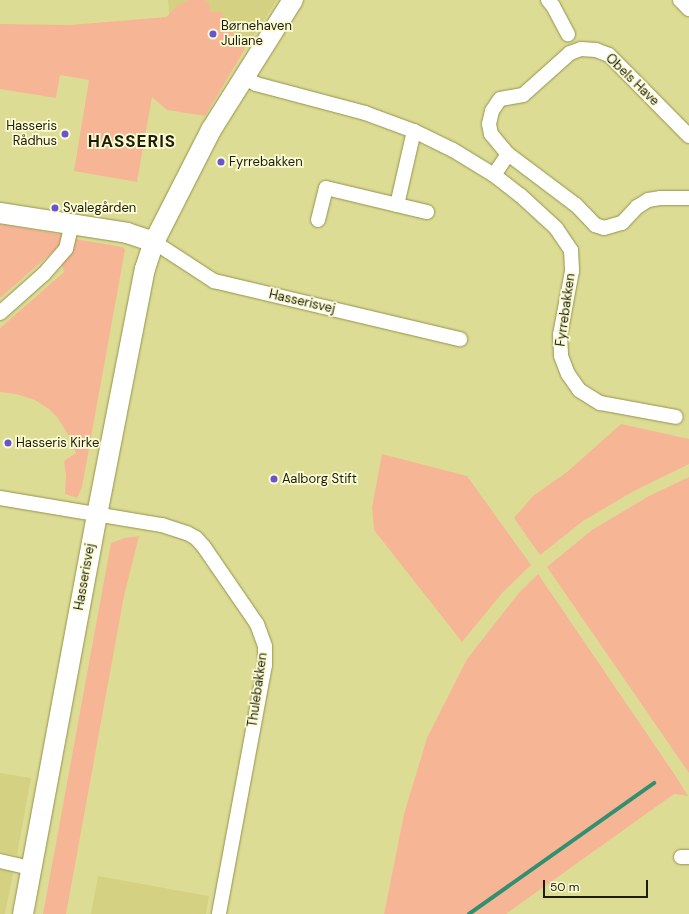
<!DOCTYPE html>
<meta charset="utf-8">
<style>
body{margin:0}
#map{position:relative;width:689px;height:914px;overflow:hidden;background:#dddc95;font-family:"DM Sans",sans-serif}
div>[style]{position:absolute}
.built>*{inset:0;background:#d4d282}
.green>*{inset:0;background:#f6b696}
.stream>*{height:4px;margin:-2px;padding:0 2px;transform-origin:2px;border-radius:2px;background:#329071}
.roads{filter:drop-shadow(0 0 1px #94934d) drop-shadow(0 0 1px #94934d)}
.street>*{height:14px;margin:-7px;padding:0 7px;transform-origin:7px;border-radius:7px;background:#fff}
.secondary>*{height:20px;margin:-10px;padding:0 10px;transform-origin:10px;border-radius:10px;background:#fff}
.dots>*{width:11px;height:11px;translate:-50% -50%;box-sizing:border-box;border:2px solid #fbfbd8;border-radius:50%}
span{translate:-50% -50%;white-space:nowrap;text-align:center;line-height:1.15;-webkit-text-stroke:3.5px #fbfbd8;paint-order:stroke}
.poi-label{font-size:13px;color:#1e1d01}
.left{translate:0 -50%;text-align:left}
.right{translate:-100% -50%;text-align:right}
.street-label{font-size:13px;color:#1e1d01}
.district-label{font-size:17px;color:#1e1d01;font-weight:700;letter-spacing:1px}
.scale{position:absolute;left:543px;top:880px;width:105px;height:18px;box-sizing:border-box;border:2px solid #1e1d01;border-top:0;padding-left:5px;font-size:12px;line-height:14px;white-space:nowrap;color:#1e1d01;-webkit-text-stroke:3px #fbfbd8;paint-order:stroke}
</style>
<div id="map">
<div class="built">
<i style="clip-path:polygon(168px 0,277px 0,245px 49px,195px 60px,170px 24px)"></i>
<i style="clip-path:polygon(0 773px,31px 778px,17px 855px,0 852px)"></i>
<i style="clip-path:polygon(0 869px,12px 871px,13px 874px,5px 914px,0 914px)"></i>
<i style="clip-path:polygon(98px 876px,209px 896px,206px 914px,91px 914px)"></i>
</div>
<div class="green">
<i style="clip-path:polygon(190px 0,204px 0,210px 4px,210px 12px,222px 12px,223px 21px,245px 49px,205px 116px,167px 110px,152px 97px,137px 182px,74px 171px,89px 80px,60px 75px,56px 98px,0 89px,0 24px,71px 25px,166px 17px,178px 5px)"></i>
<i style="clip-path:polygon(0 224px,63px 235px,62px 242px,56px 249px,0 298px)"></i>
<i style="clip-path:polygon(75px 239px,123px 247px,125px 250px,82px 487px,77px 498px,65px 494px,66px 475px,64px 461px,76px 453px,69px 436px,57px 417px,49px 409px,35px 400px,16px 394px,0 392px,0 328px,64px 272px,61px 261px)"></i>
<i style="clip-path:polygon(621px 424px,689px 439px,689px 464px,632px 492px,583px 521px,540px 555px,514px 518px,533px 496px,567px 472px)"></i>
<i style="clip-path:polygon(382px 454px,467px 476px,531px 565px,503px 592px,462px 642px,374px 530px,372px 507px)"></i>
<i style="clip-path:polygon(689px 477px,689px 773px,547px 567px,592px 530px,649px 496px)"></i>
<i style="clip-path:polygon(139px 536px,124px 596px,66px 914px,43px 914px,111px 543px,125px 538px)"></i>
<i style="clip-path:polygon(538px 574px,675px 775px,688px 796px,674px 794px,506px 914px,384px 914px,404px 814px,427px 738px,467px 659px,518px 594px)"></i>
</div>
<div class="stream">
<i style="left:469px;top:914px;width:227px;rotate:-35.3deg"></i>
</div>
<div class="roads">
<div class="street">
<i style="left:548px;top:0;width:8px;rotate:50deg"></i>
<i style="left:553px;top:6px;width:32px;rotate:62deg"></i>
<i style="left:680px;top:0;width:13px;rotate:45deg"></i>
<i style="left:243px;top:77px;width:15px;rotate:28deg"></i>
<i style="left:256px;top:84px;width:113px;rotate:14.9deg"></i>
<i style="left:365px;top:113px;width:52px;rotate:20.2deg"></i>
<i style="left:414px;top:131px;width:43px;rotate:26deg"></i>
<i style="left:453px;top:150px;width:48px;rotate:31.4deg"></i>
<i style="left:494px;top:175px;width:33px;rotate:38deg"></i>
<i style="left:520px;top:195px;width:49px;rotate:42.5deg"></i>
<i style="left:556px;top:228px;width:27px;rotate:56deg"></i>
<i style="left:571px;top:250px;width:21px;rotate:87deg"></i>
<i style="left:572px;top:271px;width:65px;rotate:100.6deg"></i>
<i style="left:560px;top:335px;width:21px;rotate:87deg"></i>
<i style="left:561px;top:356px;width:19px;rotate:69deg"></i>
<i style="left:568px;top:374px;width:19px;rotate:55deg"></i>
<i style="left:579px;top:390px;width:25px;rotate:32deg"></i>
<i style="left:600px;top:403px;width:77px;rotate:10.4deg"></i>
<i style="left:689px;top:136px;width:114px;rotate:-134.6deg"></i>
<i style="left:609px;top:55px;width:14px;rotate:-159deg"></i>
<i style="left:596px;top:50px;width:15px;rotate:-176deg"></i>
<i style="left:581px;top:49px;width:12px;rotate:160deg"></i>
<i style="left:570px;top:53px;width:63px;rotate:138.2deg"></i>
<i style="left:523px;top:95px;width:23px;rotate:170deg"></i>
<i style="left:500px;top:99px;width:14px;rotate:124deg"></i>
<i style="left:492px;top:111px;width:13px;rotate:103deg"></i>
<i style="left:489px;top:124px;width:10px;rotate:79deg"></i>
<i style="left:491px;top:134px;width:26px;rotate:50deg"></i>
<i style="left:508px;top:154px;width:85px;rotate:36.9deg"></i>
<i style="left:576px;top:205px;width:28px;rotate:46deg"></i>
<i style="left:595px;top:225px;width:9px;rotate:18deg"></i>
<i style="left:604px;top:228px;width:19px;rotate:-16deg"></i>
<i style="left:622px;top:223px;width:22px;rotate:-47deg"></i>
<i style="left:637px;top:207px;width:13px;rotate:-32deg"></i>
<i style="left:648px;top:200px;width:12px;rotate:-9deg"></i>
<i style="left:660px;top:198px;width:29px"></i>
<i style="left:494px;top:175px;width:25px;rotate:-56deg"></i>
<i style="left:397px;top:205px;width:76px;rotate:-77.1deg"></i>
<i style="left:318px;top:220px;width:33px;rotate:-76deg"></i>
<i style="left:326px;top:188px;width:104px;rotate:13.4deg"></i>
<i style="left:154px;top:242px;width:72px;rotate:33deg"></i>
<i style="left:214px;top:281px;width:253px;rotate:13.3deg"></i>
<i style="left:0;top:313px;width:59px;rotate:-41.6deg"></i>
<i style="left:44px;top:274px;width:33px;rotate:-49deg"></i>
<i style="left:66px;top:249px;width:26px;rotate:-77deg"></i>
<i style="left:0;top:498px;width:164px;rotate:9.5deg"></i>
<i style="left:162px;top:525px;width:26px;rotate:18deg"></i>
<i style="left:187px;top:533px;width:10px;rotate:29deg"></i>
<i style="left:196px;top:538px;width:12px;rotate:48deg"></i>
<i style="left:204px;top:547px;width:93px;rotate:55.5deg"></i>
<i style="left:257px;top:624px;width:23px;rotate:70deg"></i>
<i style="left:265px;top:646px;width:19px;rotate:90deg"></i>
<i style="left:265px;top:665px;width:253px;rotate:100.5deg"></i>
<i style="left:681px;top:857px;width:8px"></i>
<i style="left:0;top:861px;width:32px;rotate:13deg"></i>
</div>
<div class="secondary">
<i style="left:0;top:213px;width:129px;rotate:8.9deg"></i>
<i style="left:127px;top:233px;width:28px;rotate:18deg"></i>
<i style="left:23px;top:914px;width:406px;rotate:-79.5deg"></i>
<i style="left:97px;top:515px;width:251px;rotate:-79deg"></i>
<i style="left:145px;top:269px;width:28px;rotate:-72deg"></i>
<i style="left:154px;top:242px;width:126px;rotate:-63deg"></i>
<i style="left:211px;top:130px;width:154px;rotate:-57.8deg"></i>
</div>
</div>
<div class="dots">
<i style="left:213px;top:34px;background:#6a53cd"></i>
<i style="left:65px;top:134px;background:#6a53cd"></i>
<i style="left:221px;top:162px;background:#6a53cd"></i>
<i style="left:55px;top:208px;background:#6a53cd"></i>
<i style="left:8px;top:443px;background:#6a53cd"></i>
<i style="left:274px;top:479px;background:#6a53cd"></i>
</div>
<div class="poi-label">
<span class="left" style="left:221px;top:34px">Børnehaven<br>Juliane</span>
<span class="right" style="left:57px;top:134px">Hasseris<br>Rådhus</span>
<span class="left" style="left:229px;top:162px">Fyrrebakken</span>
<span class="left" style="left:63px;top:208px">Svalegården</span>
<span class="left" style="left:16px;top:443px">Hasseris Kirke</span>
<span class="left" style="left:282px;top:479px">Aalborg Stift</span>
</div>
<div class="street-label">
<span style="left:632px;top:80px;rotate:44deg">Obels Have</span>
<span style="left:302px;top:302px;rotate:13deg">Hasserisvej</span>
<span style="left:566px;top:310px;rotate:-82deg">Fyrrebakken</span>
<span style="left:85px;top:577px;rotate:-80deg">Hasserisvej</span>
<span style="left:258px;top:690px;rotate:-82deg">Thulebakken</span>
</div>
<div class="district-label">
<span style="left:132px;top:142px">HASSERIS</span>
</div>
<div class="scale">50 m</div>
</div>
